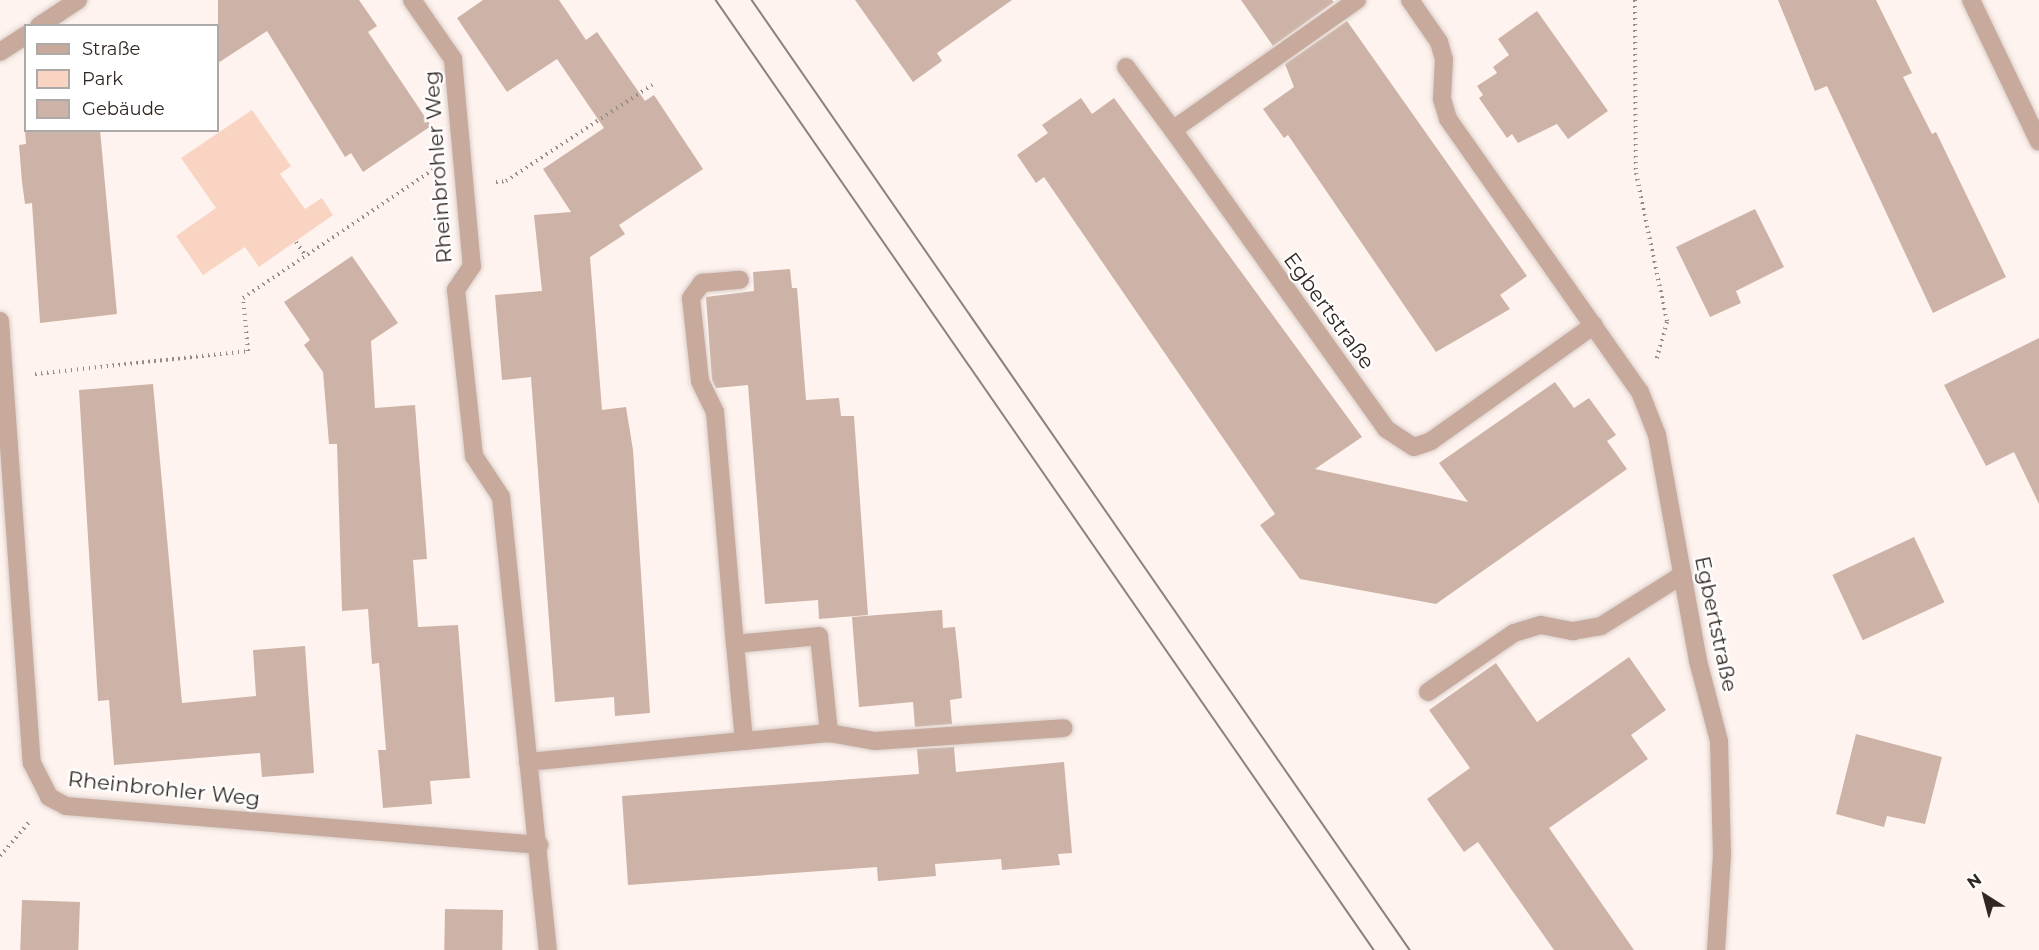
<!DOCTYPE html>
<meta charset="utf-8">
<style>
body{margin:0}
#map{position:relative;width:2039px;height:950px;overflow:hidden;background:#fef3ee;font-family:Montserrat,sans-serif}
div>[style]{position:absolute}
.green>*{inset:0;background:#fad4c2}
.building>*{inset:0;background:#cdb3a7;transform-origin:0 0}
.path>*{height:4px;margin-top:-2px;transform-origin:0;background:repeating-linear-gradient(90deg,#968c87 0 1.5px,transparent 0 6px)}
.roads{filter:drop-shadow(0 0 2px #d9cec9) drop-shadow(0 0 2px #d9cec9)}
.service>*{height:18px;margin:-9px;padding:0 9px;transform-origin:9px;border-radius:9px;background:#c8aa9c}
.minor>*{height:18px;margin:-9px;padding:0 9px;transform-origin:9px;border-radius:9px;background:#c8aa9c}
.tram>*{height:1.5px;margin:-0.75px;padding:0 0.75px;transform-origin:0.75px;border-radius:0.75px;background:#8d827d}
span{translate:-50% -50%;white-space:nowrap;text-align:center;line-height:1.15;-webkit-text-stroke:4.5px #fff;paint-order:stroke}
.street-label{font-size:21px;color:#312722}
.legend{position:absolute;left:24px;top:24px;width:195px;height:108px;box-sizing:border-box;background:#fff;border:2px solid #ada9a7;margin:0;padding:8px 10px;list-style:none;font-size:18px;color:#312722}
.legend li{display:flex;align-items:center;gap:12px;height:30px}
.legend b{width:30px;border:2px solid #ada9a7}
.north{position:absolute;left:1955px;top:866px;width:60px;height:60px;-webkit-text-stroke:4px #fff;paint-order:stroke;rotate:324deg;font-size:16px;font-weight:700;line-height:24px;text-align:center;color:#312722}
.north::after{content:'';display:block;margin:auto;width:21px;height:27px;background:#312722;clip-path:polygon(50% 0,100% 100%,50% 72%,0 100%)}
</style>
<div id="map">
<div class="green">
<i style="clip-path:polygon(252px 110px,291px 166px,280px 174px,305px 209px,322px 198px,333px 215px,259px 267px,245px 247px,203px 275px,176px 236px,216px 208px,181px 158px)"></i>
</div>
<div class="building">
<i style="clip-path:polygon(218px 0,359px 0,377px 26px,368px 32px,431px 126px,363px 172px,351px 153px,345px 157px,267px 31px,218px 63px)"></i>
<i style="clip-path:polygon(483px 0,559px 0,586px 40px,597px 32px,645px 101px,654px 95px,703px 169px,619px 225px,625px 234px,590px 257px,602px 410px,626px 407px,633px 450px,650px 713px,615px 716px,614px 697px,555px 702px,531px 377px,502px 380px,495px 295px,542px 291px,534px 215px,571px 212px,543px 169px,604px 128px,557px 59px,507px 92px,457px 18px)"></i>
<i style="clip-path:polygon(855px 0,1012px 0,937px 53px,942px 61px,913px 82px)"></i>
<i style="clip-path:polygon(1241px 0,1332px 0,1334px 2px,1273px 46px)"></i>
<i style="clip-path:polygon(1778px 0,1876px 0,1912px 73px,1903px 77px,1932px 134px,1936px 132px,2006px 277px,1933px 313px,1827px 86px,1815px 91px)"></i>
<i style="clip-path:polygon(1537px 11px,1608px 111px,1568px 139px,1557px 124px,1518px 143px,1512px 134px,1507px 138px,1479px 98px,1483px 95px,1477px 86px,1497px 73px,1493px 67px,1509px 55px,1498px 39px)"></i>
<i style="clip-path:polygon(1347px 21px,1527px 276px,1500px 295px,1510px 309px,1436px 352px,1288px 135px,1284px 138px,1263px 109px,1294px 87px,1285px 64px)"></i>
<i style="clip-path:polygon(1081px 98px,1092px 114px,1114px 98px,1362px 437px,1315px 469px,1468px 502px,1439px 463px,1555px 382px,1574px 408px,1589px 398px,1616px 435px,1607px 441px,1627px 469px,1436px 604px,1300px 579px,1260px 525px,1275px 514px,1044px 177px,1036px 183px,1017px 155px,1048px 133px,1042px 125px)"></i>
<i style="clip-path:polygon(25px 130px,100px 130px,117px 314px,40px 323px,32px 203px,25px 204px,22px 182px,19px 145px,26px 144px)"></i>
<i style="clip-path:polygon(1755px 209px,1784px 267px,1736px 291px,1741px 303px,1710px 317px,1676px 247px)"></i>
<i style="clip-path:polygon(352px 256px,398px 323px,371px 341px,375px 408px,415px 405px,427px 559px,413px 560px,418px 627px,458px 625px,470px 778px,430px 781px,432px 804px,383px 808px,378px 750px,386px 750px,379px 663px,372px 664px,368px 609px,342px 611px,337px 444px,329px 444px,323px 372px,304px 345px,310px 340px,284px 302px)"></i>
<i style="clip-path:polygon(790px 269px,792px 288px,797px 288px,806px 400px,839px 398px,841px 416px,854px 416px,868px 615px,819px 619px,818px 600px,765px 604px,748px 385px,716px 388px,712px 380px,706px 297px,754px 291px,753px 272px)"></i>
<i style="clip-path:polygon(2039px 338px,2039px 504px,2014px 452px,1986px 466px,1944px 385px)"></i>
<i style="clip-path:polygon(153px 384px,182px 703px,256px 696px,253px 650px,305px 646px,314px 773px,262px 777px,260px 753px,114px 765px,109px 700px,98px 701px,79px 390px)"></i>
<i style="left:1914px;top:537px;width:72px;height:90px;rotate:65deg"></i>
<i style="clip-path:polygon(942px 610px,943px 628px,955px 627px,959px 663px,962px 698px,950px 700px,952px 724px,915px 727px,913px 702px,859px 707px,852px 617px)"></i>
<i style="clip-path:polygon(1629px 657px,1666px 710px,1631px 735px,1648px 759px,1549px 828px,1634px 950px,1554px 950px,1478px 842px,1464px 852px,1427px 799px,1470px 768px,1429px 710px,1496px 663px,1537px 722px)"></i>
<i style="clip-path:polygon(1856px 734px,1942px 757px,1925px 824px,1887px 816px,1884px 827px,1836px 814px)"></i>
<i style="clip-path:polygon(954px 747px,956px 772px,1064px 762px,1072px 853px,1058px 854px,1060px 865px,1002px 870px,1001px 859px,935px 864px,936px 876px,878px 881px,877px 867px,628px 885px,622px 796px,919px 774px,917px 749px)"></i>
<i style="left:22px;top:900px;width:58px;height:50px;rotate:2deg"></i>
<i style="left:445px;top:909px;width:58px;height:41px;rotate:1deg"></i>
</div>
<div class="path">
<i style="left:1635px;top:0;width:173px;rotate:89.7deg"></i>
<i style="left:1636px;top:173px;width:152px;rotate:78.2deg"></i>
<i style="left:1667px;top:322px;width:41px;rotate:105.8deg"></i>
<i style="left:496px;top:182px;width:10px;rotate:-6deg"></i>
<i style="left:506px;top:181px;width:175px;rotate:-33.3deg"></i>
<i style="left:296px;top:242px;width:16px;rotate:55deg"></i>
<i style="left:35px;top:374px;width:214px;rotate:-6.2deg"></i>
<i style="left:248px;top:351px;width:53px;rotate:-95.4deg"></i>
<i style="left:243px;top:298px;width:229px;rotate:-34deg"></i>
<i style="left:0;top:856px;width:46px;rotate:-49.4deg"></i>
</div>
<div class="roads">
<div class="service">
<i style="left:715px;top:412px;width:34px;rotate:-116deg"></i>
<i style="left:700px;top:381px;width:83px;rotate:-96.2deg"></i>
<i style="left:691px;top:298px;width:19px;rotate:-54deg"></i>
<i style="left:702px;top:283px;width:38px;rotate:-5deg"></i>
<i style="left:1428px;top:692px;width:104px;rotate:-34.5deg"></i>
<i style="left:1514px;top:633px;width:28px;rotate:-17deg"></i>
<i style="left:1541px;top:625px;width:33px;rotate:11deg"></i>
<i style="left:1573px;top:631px;width:28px;rotate:-10deg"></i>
<i style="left:1601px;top:626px;width:96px;rotate:-32.2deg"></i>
</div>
<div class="minor">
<i style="left:412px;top:0;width:72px;rotate:55.2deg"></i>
<i style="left:453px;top:59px;width:208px;rotate:84.8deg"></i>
<i style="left:472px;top:266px;width:29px;rotate:124deg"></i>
<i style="left:456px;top:290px;width:167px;rotate:83.8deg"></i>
<i style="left:474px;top:456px;width:49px;rotate:56.6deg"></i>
<i style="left:501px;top:497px;width:455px;rotate:84.1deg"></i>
<i style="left:1357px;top:0;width:225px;rotate:144.8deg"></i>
<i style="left:1173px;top:130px;width:367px;rotate:54.5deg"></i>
<i style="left:1386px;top:429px;width:33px;rotate:33deg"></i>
<i style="left:1414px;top:447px;width:18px;rotate:-19deg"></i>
<i style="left:1431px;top:441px;width:200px;rotate:-35.4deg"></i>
<i style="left:1410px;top:0;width:51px;rotate:55.4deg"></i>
<i style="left:1439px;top:42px;width:18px;rotate:74deg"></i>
<i style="left:1444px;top:59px;width:40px;rotate:92.9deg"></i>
<i style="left:1442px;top:99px;width:21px;rotate:73deg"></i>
<i style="left:1448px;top:119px;width:334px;rotate:54.9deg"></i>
<i style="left:1640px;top:392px;width:46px;rotate:68.4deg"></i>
<i style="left:1657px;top:435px;width:230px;rotate:79.7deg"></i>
<i style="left:1698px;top:661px;width:83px;rotate:75.3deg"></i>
<i style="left:1719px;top:741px;width:114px;rotate:88.5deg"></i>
<i style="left:1722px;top:855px;width:95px;rotate:93.6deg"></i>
<i style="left:1971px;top:0;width:157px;rotate:64.4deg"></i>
<i style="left:39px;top:26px;width:47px;rotate:-33.7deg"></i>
<i style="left:0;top:52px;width:31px;rotate:-33deg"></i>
<i style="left:1126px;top:67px;width:79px;rotate:53.3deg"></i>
<i style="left:0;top:321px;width:443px;rotate:85.9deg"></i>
<i style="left:32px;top:763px;width:38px;rotate:63deg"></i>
<i style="left:49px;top:797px;width:19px;rotate:28deg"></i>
<i style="left:66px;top:806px;width:475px;rotate:4.7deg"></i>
<i style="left:715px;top:412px;width:233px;rotate:85.1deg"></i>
<i style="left:829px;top:733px;width:47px;rotate:9.9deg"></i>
<i style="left:875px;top:741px;width:189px;rotate:-3.9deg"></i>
<i style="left:528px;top:762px;width:217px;rotate:-5.6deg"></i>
<i style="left:744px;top:741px;width:97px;rotate:-95.3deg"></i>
<i style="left:735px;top:644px;width:84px;rotate:-5.4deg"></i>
<i style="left:819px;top:636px;width:98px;rotate:84.1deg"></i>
<i style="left:829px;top:733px;width:85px;rotate:174.6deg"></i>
</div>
</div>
<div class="tram">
<i style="left:716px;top:0;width:1156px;rotate:55.29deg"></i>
<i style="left:752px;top:0;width:1156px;rotate:55.29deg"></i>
</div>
<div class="street-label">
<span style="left:438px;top:167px;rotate:-94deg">Rheinbrohler Weg</span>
<span style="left:1329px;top:311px;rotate:54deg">Egbertstraße</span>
<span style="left:1716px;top:624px;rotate:78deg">Egbertstraße</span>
<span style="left:164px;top:789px;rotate:6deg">Rheinbrohler Weg</span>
</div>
<ul class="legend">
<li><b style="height:8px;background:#c8aa9c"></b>Straße</li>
<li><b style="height:16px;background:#fad4c2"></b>Park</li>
<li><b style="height:16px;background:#cdb3a7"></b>Gebäude</li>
</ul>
<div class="north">N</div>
</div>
